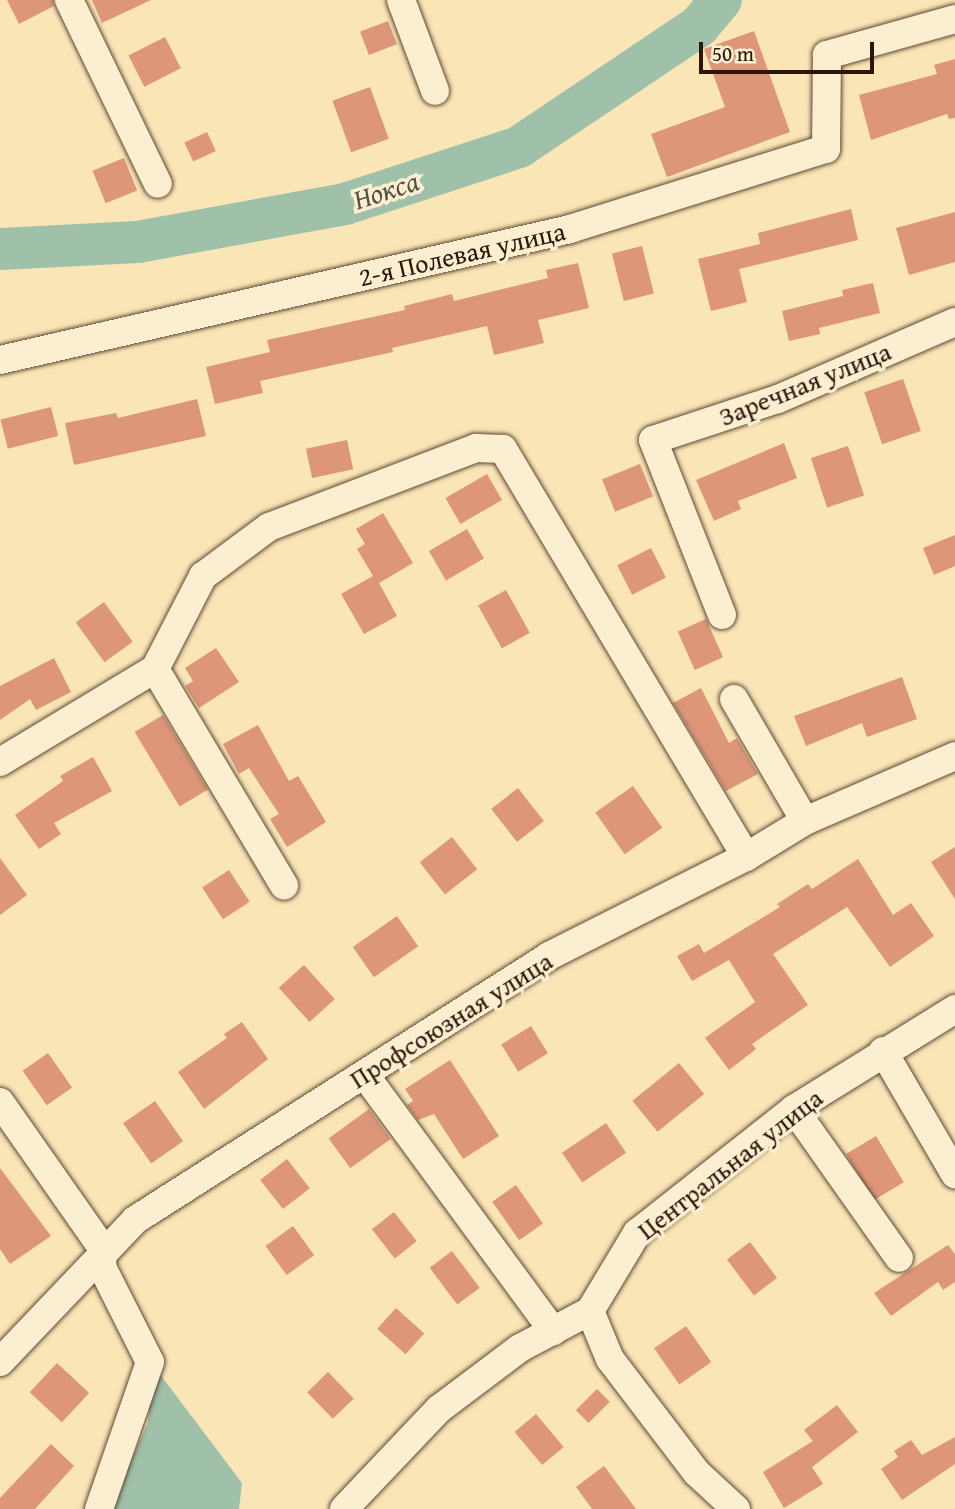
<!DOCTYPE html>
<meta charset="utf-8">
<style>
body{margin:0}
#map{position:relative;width:955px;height:1509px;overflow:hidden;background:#fae5b6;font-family:"Gentium Book Plus",serif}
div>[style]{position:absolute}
.water>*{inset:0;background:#9fc0a9}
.river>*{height:42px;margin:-21px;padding:0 21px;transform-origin:21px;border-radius:21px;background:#9fc0a9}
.building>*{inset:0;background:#dd9679;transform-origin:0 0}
.roads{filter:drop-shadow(0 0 2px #604935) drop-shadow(0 0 2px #604935)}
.minor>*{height:28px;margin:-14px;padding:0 14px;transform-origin:14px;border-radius:14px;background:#fceed0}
span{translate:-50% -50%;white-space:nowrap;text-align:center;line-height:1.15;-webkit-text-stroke:7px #fceed0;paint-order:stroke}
.street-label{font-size:26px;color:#2c150a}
.water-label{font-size:28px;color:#545142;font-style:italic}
.scale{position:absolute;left:699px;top:42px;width:175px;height:32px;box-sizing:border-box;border:4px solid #2c150a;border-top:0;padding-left:9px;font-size:21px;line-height:24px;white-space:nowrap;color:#2c150a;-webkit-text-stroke:5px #fceed0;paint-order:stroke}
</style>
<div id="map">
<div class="water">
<i style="clip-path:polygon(153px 1365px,242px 1483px,239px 1509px,109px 1509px,148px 1423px)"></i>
</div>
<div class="river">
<i style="left:0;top:249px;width:138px;rotate:-2.9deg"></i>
<i style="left:138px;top:242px;width:210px;rotate:-10.4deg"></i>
<i style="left:345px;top:204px;width:183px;rotate:-18.1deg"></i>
<i style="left:519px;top:147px;width:217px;rotate:-33.9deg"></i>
<i style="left:699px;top:26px;width:34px;rotate:-50deg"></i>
</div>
<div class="building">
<i style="clip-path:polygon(7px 0,53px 0,54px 6px,19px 24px)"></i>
<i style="clip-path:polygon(92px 0,151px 0,102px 23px)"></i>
<i style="left:388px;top:21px;width:25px;height:30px;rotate:69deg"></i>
<i style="clip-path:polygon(754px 31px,790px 132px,667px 177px,651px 134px,725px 107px,704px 49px)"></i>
<i style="left:165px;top:37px;width:35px;height:41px;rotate:63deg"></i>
<i style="clip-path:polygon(955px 59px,955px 118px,949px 119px,947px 114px,871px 140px,859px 95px,937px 74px,934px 65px)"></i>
<i style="left:370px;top:87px;width:55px;height:40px;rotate:70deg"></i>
<i style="left:207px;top:132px;width:21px;height:25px;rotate:65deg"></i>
<i style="left:124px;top:158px;width:35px;height:34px;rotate:68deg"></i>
<i style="clip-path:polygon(851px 209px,858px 240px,739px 269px,747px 302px,711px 311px,698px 259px,760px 244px,758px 233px)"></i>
<i style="clip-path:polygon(955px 212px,955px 262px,909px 275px,896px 228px)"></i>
<i style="left:642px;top:246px;width:49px;height:31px;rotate:76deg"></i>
<i style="clip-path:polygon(578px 263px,589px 308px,538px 320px,544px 343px,494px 355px,487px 326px,392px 348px,393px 352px,260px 381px,263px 393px,215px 404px,206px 367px,270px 352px,267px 340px,405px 310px,404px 306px,452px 294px,454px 301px,548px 278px,546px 270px)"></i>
<i style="clip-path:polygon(873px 283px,880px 313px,819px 328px,820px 334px,789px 341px,782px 311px,843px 296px,842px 290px)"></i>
<i style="left:903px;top:379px;width:55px;height:41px;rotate:71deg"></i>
<i style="clip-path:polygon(197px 399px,206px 436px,74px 465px,65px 423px,116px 413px,118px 418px)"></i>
<i style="left:51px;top:407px;width:30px;height:52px;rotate:76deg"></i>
<i style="left:347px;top:440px;width:30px;height:42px;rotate:78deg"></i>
<i style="clip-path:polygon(784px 443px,797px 478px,738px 501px,741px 509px,714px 521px,696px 480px)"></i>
<i style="left:848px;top:446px;width:52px;height:39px;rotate:72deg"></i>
<i style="left:640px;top:464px;width:35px;height:41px;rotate:68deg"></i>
<i style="left:487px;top:474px;width:30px;height:48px;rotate:60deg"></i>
<i style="clip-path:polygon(383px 513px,413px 563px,379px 583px,397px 616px,364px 634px,341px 594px,373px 576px,357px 549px,365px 544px,356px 529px)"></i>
<i style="left:467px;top:529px;width:34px;height:44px;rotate:60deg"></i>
<i style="clip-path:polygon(955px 535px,955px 566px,934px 575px,923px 548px)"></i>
<i style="left:651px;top:548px;width:33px;height:38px;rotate:63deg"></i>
<i style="left:506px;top:590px;width:49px;height:32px;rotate:61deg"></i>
<i style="left:104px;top:602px;width:49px;height:35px;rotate:54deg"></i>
<i style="left:706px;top:619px;width:42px;height:31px;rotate:66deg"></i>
<i style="clip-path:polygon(216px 648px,239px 682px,199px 708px,185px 686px,193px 681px,185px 668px)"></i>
<i style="clip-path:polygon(54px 658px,71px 692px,36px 710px,30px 699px,0 720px,0 686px)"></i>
<i style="clip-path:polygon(902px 677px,917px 719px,867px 737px,862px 723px,806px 746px,794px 716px)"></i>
<i style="clip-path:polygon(701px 688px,729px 743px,737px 738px,758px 774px,726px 791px,673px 703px)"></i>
<i style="left:163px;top:715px;width:87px;height:33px;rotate:59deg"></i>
<i style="clip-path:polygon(258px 725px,289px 781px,298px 776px,326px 822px,287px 847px,270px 819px,279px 814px,249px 768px,239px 774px,223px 744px)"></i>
<i style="clip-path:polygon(93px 757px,112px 791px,54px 823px,61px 834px,39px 849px,15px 815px,63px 781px,60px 776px)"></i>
<i style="left:633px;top:786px;width:51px;height:46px;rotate:55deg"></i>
<i style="left:518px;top:788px;width:42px;height:34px;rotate:52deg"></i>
<i style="left:452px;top:837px;width:41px;height:41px;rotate:52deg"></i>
<i style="clip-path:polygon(955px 847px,955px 899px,931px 862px)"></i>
<i style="clip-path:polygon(0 858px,27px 895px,0 915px)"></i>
<i style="clip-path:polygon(858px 859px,893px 915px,911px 903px,934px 936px,890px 967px,847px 907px,773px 954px,808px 1005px,752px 1044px,756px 1049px,729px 1070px,705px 1038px,755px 1002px,729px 960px,692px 981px,677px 956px,699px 944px,704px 953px,780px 907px,777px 904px,808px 884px,812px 889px)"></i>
<i style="left:229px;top:870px;width:38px;height:32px;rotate:57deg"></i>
<i style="left:397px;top:916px;width:37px;height:54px;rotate:55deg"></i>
<i style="left:304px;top:965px;width:46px;height:34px;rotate:48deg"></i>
<i style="clip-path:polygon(242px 1022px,268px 1059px,204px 1109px,178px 1072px,227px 1038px,224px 1034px)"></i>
<i style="left:531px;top:1026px;width:32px;height:35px;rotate:58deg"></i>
<i style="left:48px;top:1053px;width:42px;height:31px;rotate:55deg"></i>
<i style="clip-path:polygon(450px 1060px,499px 1136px,463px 1159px,434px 1114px,418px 1120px,407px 1105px,413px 1101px,405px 1089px)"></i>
<i style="left:679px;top:1063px;width:40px;height:60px;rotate:51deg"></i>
<i style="left:155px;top:1101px;width:49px;height:39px;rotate:55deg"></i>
<i style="left:369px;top:1109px;width:37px;height:50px;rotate:54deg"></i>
<i style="left:606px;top:1123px;width:36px;height:53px;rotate:56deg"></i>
<i style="left:876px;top:1136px;width:54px;height:35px;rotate:59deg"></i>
<i style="left:287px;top:1159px;width:37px;height:34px;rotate:52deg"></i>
<i style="clip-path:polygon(0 1168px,51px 1236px,10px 1264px,0 1249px)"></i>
<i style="left:516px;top:1185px;width:47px;height:29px;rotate:55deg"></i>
<i style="left:394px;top:1212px;width:37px;height:28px;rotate:52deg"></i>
<i style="left:293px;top:1226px;width:36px;height:34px;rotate:54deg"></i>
<i style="left:750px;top:1242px;width:45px;height:29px;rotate:53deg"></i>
<i style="clip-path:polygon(948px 1245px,955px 1254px,955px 1282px,943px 1290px,938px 1282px,891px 1316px,874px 1293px)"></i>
<i style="left:452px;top:1251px;width:46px;height:28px;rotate:53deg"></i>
<i style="left:396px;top:1308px;width:38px;height:28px;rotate:42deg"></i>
<i style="left:686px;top:1326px;width:44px;height:39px;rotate:55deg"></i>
<i style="left:57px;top:1363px;width:44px;height:40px;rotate:43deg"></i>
<i style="left:328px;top:1372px;width:37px;height:29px;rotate:46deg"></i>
<i style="left:597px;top:1389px;width:18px;height:30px;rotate:45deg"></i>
<i style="clip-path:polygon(837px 1405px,858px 1432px,812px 1467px,823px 1484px,784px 1508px,763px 1472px,813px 1441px,804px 1430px)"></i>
<i style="left:536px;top:1414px;width:43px;height:28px;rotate:50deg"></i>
<i style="clip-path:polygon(955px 1437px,955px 1464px,902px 1500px,881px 1469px,898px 1457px,894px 1451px,911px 1440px,922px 1455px)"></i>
<i style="clip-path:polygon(51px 1444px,74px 1466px,35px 1509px,0 1509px,0 1498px)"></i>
<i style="clip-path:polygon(604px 1466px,636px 1509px,592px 1509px,576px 1487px)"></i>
</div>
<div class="roads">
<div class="minor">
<i style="left:69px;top:0;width:204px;rotate:64.2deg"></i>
<i style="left:401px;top:0;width:97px;rotate:69.5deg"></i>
<i style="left:0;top:360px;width:585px;rotate:-12.94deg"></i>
<i style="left:570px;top:229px;width:268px;rotate:-17.4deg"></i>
<i style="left:826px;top:149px;width:94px;rotate:-89.4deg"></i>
<i style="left:827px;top:55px;width:133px;rotate:-15.7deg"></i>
<i style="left:722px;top:615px;width:188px;rotate:-111.5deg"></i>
<i style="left:653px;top:440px;width:132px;rotate:-18.2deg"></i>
<i style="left:778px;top:399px;width:193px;rotate:-23.5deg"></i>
<i style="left:155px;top:669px;width:252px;rotate:59.2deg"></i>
<i style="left:734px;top:699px;width:141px;rotate:59.8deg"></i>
<i style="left:0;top:762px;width:181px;rotate:-31deg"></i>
<i style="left:155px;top:669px;width:105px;rotate:-62.7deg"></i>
<i style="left:203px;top:576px;width:82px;rotate:-36.6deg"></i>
<i style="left:269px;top:527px;width:222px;rotate:-20.9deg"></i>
<i style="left:476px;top:448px;width:27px;rotate:2deg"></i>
<i style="left:503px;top:449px;width:475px;rotate:59.2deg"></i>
<i style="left:883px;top:1051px;width:143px;rotate:59.7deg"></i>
<i style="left:365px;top:1075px;width:318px;rotate:53.7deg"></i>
<i style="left:0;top:1102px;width:179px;rotate:55deg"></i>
<i style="left:103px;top:1249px;width:18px;rotate:93deg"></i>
<i style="left:102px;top:1267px;width:106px;rotate:63.2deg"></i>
<i style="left:150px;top:1362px;width:156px;rotate:109.1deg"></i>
<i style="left:794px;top:1109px;width:182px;rotate:54.8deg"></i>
<i style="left:590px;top:1311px;width:52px;rotate:67.4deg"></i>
<i style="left:610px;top:1359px;width:143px;rotate:52.7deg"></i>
<i style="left:697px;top:1473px;width:53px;rotate:42.7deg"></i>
<i style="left:0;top:1362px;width:196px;rotate:-46.4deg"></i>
<i style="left:135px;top:1220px;width:491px;rotate:-32.5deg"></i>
<i style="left:549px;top:956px;width:220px;rotate:-26.7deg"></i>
<i style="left:746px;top:857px;width:69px;rotate:-31.4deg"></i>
<i style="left:805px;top:821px;width:163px;rotate:-23.4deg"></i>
<i style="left:344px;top:1509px;width:138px;rotate:-46.5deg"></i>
<i style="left:439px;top:1409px;width:101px;rotate:-37deg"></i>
<i style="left:520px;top:1348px;width:79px;rotate:-27.9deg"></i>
<i style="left:590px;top:1311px;width:91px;rotate:-58.9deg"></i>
<i style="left:637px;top:1233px;width:200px;rotate:-38.3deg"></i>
<i style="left:794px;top:1109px;width:190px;rotate:-31.8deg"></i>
</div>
</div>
<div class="street-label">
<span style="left:462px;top:254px;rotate:-13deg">2-я Полевая улица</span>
<span style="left:805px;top:384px;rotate:-22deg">Заречная улица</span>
<span style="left:451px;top:1020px;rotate:-32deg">Профсоюзная улица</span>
<span style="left:730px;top:1164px;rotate:-38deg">Центральная улица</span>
</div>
<div class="water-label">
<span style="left:386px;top:190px;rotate:-18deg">Нокса</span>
</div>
<div class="scale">50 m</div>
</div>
